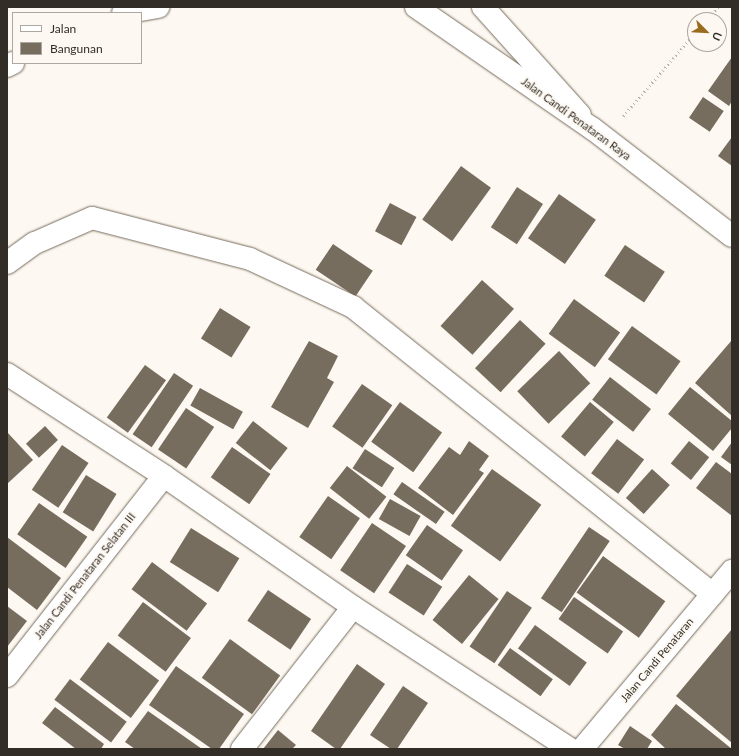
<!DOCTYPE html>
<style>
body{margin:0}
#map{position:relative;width:739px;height:756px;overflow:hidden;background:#fdf8f1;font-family:Lato,sans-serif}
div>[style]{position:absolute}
.building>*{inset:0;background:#776d5e;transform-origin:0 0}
.path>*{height:2.5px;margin-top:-1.25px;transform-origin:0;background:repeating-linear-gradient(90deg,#b9b4ad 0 1px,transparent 0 4px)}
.roads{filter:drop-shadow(0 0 1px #756b5c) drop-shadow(0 0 1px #756b5c)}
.minor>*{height:22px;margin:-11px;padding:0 11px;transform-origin:11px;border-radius:11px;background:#fff}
.secondary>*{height:22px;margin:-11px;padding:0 11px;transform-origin:11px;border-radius:11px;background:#fff}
span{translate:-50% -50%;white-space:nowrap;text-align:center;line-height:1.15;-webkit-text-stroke:4px #fdf8f1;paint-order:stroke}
.street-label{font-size:11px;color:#322d27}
.frame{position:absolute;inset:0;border:8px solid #322d27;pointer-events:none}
.legend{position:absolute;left:12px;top:12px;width:130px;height:52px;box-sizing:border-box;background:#fdf8f1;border:1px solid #aca7a0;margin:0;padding:5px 7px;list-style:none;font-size:12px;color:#322d27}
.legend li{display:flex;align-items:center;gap:8px;height:20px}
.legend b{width:20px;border:1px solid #aca7a0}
.north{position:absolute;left:687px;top:12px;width:40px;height:40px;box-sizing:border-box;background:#fdf8f1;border:1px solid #aca7a0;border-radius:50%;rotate:114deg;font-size:11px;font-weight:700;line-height:16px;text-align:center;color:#322d27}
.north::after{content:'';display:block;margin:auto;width:14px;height:18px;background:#996d1b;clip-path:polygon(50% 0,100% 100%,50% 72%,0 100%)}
</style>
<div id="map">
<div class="building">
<i style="clip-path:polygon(732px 57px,732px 101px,729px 106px,708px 91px)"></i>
<i style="left:703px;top:97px;width:25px;height:25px;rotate:34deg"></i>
<i style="clip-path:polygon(732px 137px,732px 166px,718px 156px)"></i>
<i style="left:461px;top:166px;width:37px;height:66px;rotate:36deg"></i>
<i style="left:517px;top:187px;width:31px;height:48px;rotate:33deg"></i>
<i style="left:559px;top:194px;width:45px;height:54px;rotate:35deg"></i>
<i style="left:390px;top:203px;width:30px;height:32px;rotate:28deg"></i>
<i style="left:333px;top:244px;width:48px;height:31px;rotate:34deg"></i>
<i style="left:625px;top:245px;width:48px;height:37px;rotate:34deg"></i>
<i style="left:482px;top:280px;width:43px;height:62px;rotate:42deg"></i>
<i style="left:574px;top:299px;width:57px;height:43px;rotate:36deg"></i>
<i style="left:220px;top:308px;width:36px;height:36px;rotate:32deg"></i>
<i style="left:520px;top:320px;width:35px;height:66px;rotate:43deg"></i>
<i style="left:632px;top:326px;width:60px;height:41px;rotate:36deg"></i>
<i style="clip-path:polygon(732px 340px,732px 416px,695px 383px)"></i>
<i style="clip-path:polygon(309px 341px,338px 356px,327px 378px,334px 382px,308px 428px,271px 407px)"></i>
<i style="left:559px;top:351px;width:45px;height:58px;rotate:46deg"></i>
<i style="left:145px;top:365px;width:26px;height:65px;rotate:36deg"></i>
<i style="left:174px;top:373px;width:23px;height:74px;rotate:34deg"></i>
<i style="left:610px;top:377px;width:52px;height:29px;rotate:38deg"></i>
<i style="left:362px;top:384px;width:37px;height:52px;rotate:35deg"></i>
<i style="clip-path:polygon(690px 387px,732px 421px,732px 428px,713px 451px,668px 414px)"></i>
<i style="left:200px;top:388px;width:49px;height:20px;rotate:29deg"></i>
<i style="left:400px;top:402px;width:52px;height:49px;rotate:36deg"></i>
<i style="left:590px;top:402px;width:31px;height:45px;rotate:40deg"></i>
<i style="left:186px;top:408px;width:34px;height:50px;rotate:34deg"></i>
<i style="left:253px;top:421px;width:44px;height:28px;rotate:38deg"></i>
<i style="left:45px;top:426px;width:19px;height:26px;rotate:47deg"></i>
<i style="clip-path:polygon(7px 432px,33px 460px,7px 484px)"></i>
<i style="left:617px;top:439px;width:34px;height:43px;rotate:37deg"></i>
<i style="clip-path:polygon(469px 441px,489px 456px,479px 470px,484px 473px,453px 515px,418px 488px,449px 447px,460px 455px)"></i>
<i style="left:689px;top:441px;width:26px;height:29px;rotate:39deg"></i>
<i style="clip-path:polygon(732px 442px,732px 465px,721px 457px)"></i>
<i style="left:62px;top:445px;width:32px;height:54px;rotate:34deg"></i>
<i style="left:232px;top:447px;width:47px;height:37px;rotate:35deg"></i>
<i style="left:365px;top:449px;width:35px;height:23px;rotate:33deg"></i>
<i style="clip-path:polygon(716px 462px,732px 474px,732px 516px,696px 488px)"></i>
<i style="left:347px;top:466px;width:50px;height:28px;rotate:38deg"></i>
<i style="left:492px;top:469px;width:61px;height:70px;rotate:36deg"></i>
<i style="left:652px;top:469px;width:24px;height:39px;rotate:42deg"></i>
<i style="left:86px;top:475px;width:36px;height:44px;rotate:32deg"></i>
<i style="left:402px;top:482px;width:52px;height:15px;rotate:35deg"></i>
<i style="left:328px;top:496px;width:39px;height:50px;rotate:35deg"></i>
<i style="left:390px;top:499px;width:35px;height:23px;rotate:29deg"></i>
<i style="left:39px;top:503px;width:59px;height:38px;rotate:35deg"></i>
<i style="left:372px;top:523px;width:41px;height:57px;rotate:34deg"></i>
<i style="left:427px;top:525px;width:44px;height:37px;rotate:35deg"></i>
<i style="left:589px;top:527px;width:25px;height:86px;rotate:34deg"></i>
<i style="left:191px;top:528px;width:57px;height:40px;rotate:32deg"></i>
<i style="clip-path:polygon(7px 537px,61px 578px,37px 610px,7px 587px)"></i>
<i style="left:603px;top:556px;width:77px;height:45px;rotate:36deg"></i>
<i style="left:152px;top:562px;width:69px;height:34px;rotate:37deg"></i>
<i style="left:407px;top:564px;width:42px;height:34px;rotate:33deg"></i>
<i style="left:469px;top:575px;width:38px;height:58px;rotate:39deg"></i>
<i style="left:268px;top:590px;width:52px;height:37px;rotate:34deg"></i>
<i style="left:507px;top:591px;width:30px;height:67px;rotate:34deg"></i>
<i style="left:574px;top:597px;width:60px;height:27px;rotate:35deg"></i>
<i style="left:143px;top:602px;width:60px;height:42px;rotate:37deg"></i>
<i style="clip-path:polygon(7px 606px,27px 621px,7px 647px)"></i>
<i style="left:535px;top:625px;width:64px;height:29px;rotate:36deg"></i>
<i style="clip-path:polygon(732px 629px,732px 743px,676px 696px)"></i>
<i style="left:230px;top:639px;width:62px;height:48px;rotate:36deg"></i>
<i style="left:108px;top:642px;width:64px;height:47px;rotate:37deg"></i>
<i style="left:510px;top:648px;width:53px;height:21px;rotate:36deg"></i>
<i style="clip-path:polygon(357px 664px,385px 684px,340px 749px,336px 749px,311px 731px)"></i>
<i style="clip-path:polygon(176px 666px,244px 714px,219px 749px,212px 749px,149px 705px)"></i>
<i style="left:70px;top:679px;width:71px;height:26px;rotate:37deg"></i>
<i style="clip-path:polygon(403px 686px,428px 703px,397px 749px,391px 749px,370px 735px)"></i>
<i style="clip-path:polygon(676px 704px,732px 749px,666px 749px,651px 735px)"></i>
<i style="clip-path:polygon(55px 707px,104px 744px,101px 749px,76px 749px,42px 723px)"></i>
<i style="clip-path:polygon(148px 711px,202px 749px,135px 749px,125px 742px)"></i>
<i style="clip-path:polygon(630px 726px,652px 741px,647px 749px,625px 749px,618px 745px)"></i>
<i style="clip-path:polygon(278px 730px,296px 745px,292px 749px,263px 749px)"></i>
</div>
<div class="path">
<i style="left:707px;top:20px;width:17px;rotate:-50deg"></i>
<i style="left:623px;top:116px;width:110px;rotate:-49.1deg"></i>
</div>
<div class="roads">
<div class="minor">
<i style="left:483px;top:7px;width:145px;rotate:48.1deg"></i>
<i style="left:7px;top:263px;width:34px;rotate:-36deg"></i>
<i style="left:35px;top:243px;width:62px;rotate:-23.7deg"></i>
<i style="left:92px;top:218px;width:163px;rotate:14.5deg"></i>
<i style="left:250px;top:259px;width:114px;rotate:25deg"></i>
<i style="left:353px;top:307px;width:460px;rotate:38.6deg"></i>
<i style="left:7px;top:374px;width:187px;rotate:33deg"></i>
<i style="left:164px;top:476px;width:230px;rotate:34.7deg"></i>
<i style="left:353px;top:607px;width:259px;rotate:33.2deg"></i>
<i style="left:7px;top:676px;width:254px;rotate:-51.9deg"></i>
<i style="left:242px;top:749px;width:180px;rotate:-52deg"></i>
<i style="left:582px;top:749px;width:233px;rotate:-49.9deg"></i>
</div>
<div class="secondary">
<i style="left:416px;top:7px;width:215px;rotate:34.6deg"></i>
<i style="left:593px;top:129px;width:175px;rotate:37.6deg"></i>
<i style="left:123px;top:13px;width:36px;rotate:-10deg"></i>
<i style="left:7px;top:66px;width:7px;rotate:-27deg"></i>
</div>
</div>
<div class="street-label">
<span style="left:576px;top:119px;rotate:36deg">Jalan Candi Penataran Raya</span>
<span style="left:85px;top:576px;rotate:-52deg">Jalan Candi Penataran Selatan III</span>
<span style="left:657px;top:660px;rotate:-50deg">Jalan Candi Penataran</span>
</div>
<div class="frame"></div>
<ul class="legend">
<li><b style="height:5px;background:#fff"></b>Jalan</li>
<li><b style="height:11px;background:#776d5e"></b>Bangunan</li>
</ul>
<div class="north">U</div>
</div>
